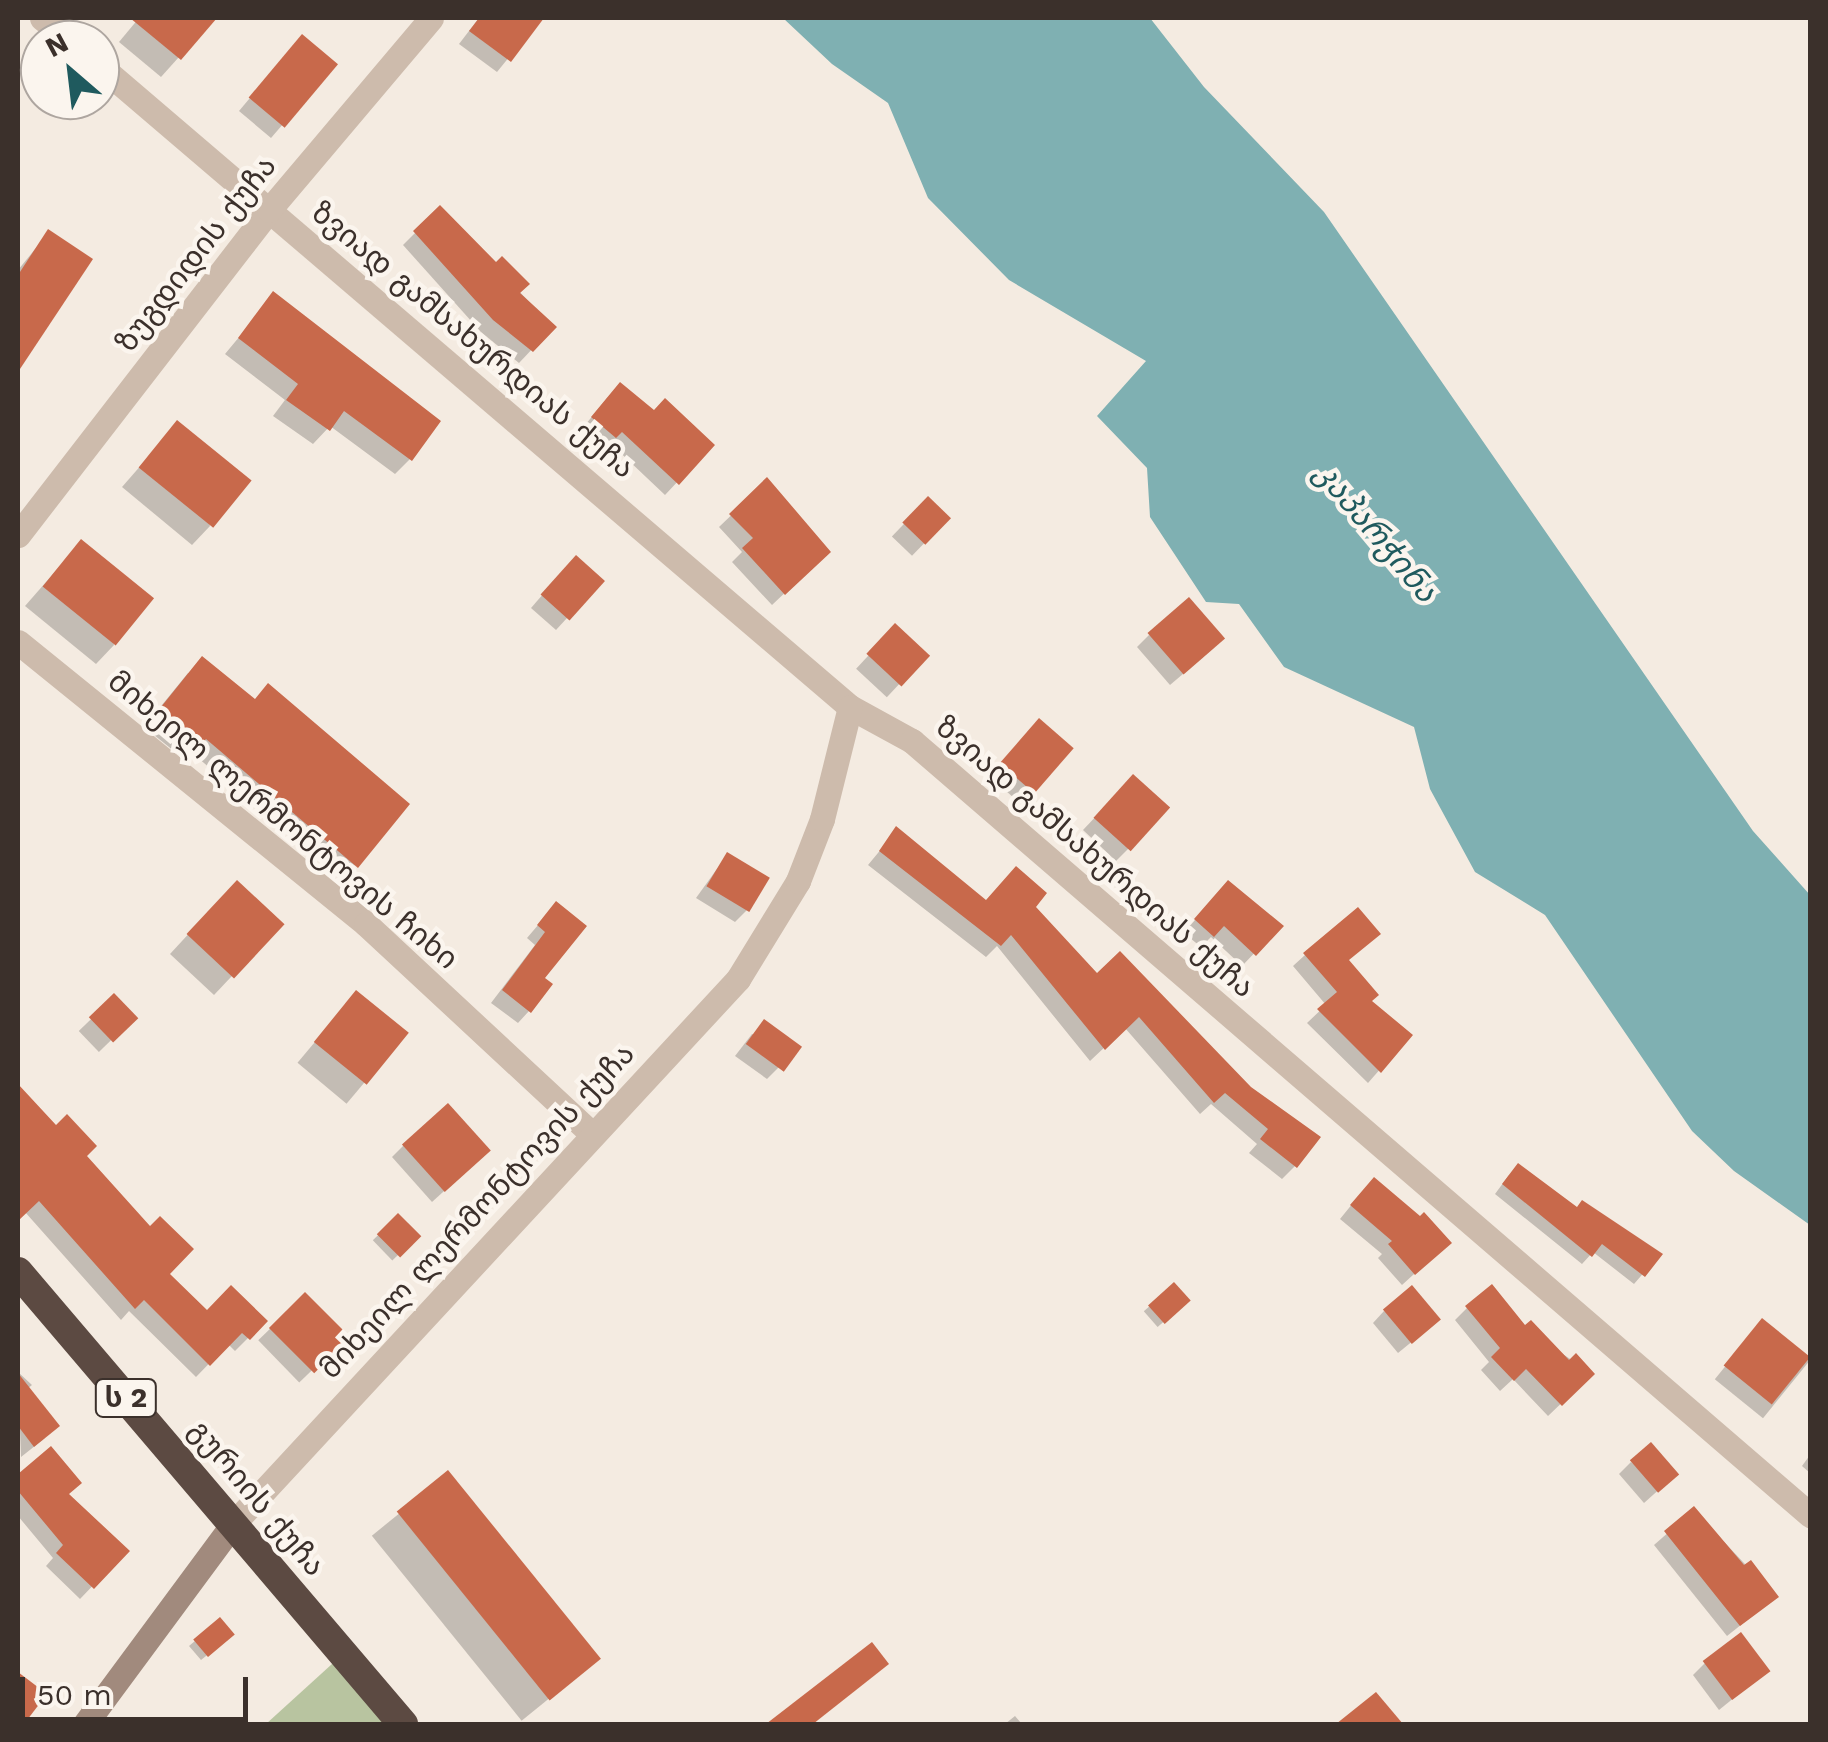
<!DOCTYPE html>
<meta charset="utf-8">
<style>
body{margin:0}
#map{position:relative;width:1828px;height:1742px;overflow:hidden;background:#f4ebe1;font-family:"Work Sans","Noto Sans Georgian",sans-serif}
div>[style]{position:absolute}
.green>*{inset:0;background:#b8c4a0}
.water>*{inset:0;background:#7fb0b2}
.shadow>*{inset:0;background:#0003;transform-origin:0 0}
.building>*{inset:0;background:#c8694b;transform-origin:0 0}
.street>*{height:25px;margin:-12.5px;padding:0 12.5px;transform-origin:12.5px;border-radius:12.5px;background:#cdbbac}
.secondary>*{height:25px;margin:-12.5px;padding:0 12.5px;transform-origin:12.5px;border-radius:12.5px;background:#a18a7d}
.highway>*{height:30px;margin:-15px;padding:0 15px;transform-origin:15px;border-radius:15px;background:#5c4a42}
span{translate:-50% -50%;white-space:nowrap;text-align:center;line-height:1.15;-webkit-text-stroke:9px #fbf5ee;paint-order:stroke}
.shield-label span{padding:2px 8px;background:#fbf5ee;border:2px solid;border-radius:8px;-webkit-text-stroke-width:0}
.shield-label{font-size:28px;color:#3b302b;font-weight:700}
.street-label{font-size:30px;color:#3b302b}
.water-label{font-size:32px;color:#1f5a5e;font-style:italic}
.frame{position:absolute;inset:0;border:20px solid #3b302b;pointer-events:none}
.north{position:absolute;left:20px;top:20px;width:100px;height:100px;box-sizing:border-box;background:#fbf5ee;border:2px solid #aea6a0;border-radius:50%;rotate:332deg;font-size:28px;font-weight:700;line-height:40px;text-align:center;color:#3b302b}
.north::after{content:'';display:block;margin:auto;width:35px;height:45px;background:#1f5a5e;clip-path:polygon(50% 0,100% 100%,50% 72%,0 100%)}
.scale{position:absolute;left:20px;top:1677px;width:228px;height:45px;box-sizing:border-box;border:5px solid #3b302b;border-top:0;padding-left:12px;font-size:30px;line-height:35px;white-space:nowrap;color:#3b302b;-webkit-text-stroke:8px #fbf5ee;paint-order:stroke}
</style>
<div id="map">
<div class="green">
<i style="clip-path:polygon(343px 1654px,403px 1724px,266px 1724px)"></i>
</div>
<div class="water">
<i style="clip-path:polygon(783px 18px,1150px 18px,1204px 87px,1324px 212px,1753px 831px,1810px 895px,1810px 1225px,1734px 1171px,1692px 1131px,1545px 915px,1475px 872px,1430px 789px,1414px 727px,1284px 667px,1239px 604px,1206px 602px,1150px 517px,1147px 468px,1097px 416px,1146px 361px,1009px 280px,928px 198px,888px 103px,832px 64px)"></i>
</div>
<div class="shadow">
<i style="clip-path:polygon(139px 18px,214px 18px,161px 77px,119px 42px)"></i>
<i style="clip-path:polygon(479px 18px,525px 18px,535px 25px,497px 72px,459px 44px)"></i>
<i style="clip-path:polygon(290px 50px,334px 65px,271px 138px,239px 111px)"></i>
<i style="clip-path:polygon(440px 208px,553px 327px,519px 363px,481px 332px,403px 245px)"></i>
<i style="clip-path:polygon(49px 232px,90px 260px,18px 367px,18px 270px)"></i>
<i style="clip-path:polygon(274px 295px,410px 459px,395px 474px,330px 426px,313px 444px,273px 416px,285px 400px,225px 354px)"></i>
<i style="clip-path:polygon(608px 397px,653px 413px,712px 445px,665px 495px,609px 442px,603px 449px,581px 430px)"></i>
<i style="clip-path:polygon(177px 424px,210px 526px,192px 545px,122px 487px)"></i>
<i style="clip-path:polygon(767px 481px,828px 552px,772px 605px,732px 562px,742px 552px,719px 527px)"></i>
<i style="left:928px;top:499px;width:28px;height:52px;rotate:44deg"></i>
<i style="clip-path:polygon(81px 542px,114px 645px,96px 664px,25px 606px)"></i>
<i style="clip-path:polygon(564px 570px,601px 581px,556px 630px,531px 608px)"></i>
<i style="left:895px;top:627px;width:42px;height:57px;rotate:43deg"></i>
<i style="clip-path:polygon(1149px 635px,1210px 651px,1170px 685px,1137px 647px)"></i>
<i style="clip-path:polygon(188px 673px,254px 701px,406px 804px,342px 880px,191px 752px,184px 759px,144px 727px)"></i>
<i style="clip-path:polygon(1027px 733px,1033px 792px,1021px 804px,990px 777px)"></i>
<i style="clip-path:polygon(1133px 777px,1128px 849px,1116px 861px,1083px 830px)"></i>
<i style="clip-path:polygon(897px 830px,986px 902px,1032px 907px,1097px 976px,1249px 1089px,1295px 1166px,1282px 1179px,1249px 1153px,1257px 1144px,1211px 1104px,1200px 1114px,1125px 1028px,1090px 1061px,997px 946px,986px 957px,868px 865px)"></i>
<i style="clip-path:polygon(727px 855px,747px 910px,735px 922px,696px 898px)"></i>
<i style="clip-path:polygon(1216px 895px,1280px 926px,1242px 966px,1211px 937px,1201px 947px,1184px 933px)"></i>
<i style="clip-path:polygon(219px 901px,281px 924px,214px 995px,170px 954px)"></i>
<i style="clip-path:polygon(556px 904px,529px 1011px,518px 1023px,491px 1003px,535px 945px,527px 938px)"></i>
<i style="clip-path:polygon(1305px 955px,1347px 961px,1369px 1001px,1410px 1035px,1368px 1083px,1307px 1023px,1326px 1005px,1293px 966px)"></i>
<i style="left:356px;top:993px;width:64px;height:91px;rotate:40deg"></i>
<i style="left:114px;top:997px;width:29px;height:49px;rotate:46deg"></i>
<i style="clip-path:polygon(752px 1034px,799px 1047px,767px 1079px,735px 1056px)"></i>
<i style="clip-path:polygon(18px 1088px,84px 1156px,166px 1274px,207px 1313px,265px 1321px,235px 1351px,228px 1344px,196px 1377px,129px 1311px,121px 1320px,25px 1212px,18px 1218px)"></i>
<i style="clip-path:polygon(404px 1145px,476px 1162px,432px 1202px,392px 1157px)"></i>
<i style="clip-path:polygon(1509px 1175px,1576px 1209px,1660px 1254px,1634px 1284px,1593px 1252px,1582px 1264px,1495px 1194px)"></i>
<i style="clip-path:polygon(1362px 1192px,1436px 1254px,1402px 1285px,1378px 1258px,1382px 1254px,1340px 1219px)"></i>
<i style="left:398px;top:1216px;width:28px;height:35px;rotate:46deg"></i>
<i style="left:1174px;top:1285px;width:21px;height:40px;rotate:49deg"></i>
<i style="left:305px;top:1295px;width:59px;height:65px;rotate:46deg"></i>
<i style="clip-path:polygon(1467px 1308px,1525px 1328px,1592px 1374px,1548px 1416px,1513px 1379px,1500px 1391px,1481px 1370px,1489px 1362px,1455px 1320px)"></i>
<i style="clip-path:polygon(1384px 1311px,1425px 1331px,1398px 1353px,1373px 1323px)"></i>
<i style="left:1762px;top:1321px;width:62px;height:75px;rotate:39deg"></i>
<i style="clip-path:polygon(18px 1372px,32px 1385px,27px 1389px,45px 1438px,21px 1457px)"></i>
<i style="clip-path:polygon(50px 1450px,67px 1495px,126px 1551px,80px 1599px,46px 1566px,53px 1558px,18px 1516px,18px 1477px)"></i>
<i style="clip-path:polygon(1810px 1455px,1810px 1473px,1802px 1466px)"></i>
<i style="clip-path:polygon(1631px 1462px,1663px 1486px,1644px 1503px,1619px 1474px)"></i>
<i style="left:448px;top:1474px;width:238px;height:98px;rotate:51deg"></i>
<i style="clip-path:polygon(1694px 1510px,1776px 1597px,1727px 1636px,1654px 1545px)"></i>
<i style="clip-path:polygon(220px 1620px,226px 1640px,201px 1660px,189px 1646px)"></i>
<i style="clip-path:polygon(1705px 1663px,1767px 1671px,1719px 1710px,1693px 1675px)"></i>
<i style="clip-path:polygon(1015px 1716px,1022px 1724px,1005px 1724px)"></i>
</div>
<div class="building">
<i style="clip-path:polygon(130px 18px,217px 18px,181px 60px)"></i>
<i style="clip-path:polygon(479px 18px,544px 18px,511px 62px,469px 31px)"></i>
<i style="left:302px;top:34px;width:47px;height:83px;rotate:40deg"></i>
<i style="clip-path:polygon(440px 205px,496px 262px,502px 256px,530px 284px,520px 293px,557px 327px,533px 352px,493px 320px,413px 231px)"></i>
<i style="clip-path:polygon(48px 229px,93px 259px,18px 372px,18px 275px)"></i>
<i style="clip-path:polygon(273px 291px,441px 421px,412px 461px,344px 411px,330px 431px,286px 400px,298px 384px,238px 338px)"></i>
<i style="clip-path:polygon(620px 382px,654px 410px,665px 398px,715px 445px,679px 485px,622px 432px,616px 438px,591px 417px)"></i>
<i style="left:177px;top:420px;width:96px;height:61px;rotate:39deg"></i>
<i style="clip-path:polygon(767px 477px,831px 552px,785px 595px,742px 548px,753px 538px,729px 514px)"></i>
<i style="left:928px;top:496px;width:32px;height:37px;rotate:44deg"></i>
<i style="left:81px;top:539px;width:94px;height:61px;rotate:39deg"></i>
<i style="left:576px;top:555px;width:39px;height:53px;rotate:42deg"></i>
<i style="left:1189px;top:597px;width:55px;height:55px;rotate:49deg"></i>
<i style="left:895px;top:623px;width:48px;height:42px;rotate:43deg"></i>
<i style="clip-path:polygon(202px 656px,255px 699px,268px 683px,410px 804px,358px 868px,206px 739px,200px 746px,157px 712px)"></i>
<i style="left:1039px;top:718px;width:46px;height:60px;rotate:41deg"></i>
<i style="left:1133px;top:774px;width:50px;height:59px;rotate:42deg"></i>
<i style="clip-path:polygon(896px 826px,986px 900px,1016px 866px,1047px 893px,1036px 907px,1097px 973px,1120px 951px,1251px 1087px,1321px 1137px,1297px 1168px,1260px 1139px,1268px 1129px,1225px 1093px,1214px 1103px,1139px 1017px,1105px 1050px,1011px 935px,1001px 946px,879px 851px)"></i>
<i style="left:727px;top:852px;width:50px;height:40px;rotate:31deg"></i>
<i style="left:237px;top:880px;width:65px;height:74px;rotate:43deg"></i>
<i style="clip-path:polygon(1228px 880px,1284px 926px,1256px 956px,1224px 926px,1214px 937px,1194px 919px)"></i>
<i style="clip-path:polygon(556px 901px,587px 926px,545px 978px,553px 984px,531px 1013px,502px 990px,545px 932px,537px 925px)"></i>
<i style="clip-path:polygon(1358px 907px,1381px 934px,1349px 960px,1379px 995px,1372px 1001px,1413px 1035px,1381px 1073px,1317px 1009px,1337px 992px,1303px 953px)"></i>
<i style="left:356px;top:990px;width:68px;height:67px;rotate:39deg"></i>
<i style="left:114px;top:993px;width:35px;height:35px;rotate:46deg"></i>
<i style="left:764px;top:1019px;width:47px;height:31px;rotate:36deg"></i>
<i style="clip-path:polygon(18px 1084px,56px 1125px,67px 1114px,97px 1146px,87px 1156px,150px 1226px,160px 1216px,194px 1249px,170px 1274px,207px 1310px,231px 1285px,268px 1321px,250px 1340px,242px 1333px,210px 1366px,144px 1300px,135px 1309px,39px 1201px,18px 1221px)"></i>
<i style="left:448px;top:1103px;width:64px;height:62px;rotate:48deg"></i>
<i style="clip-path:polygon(1518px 1163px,1577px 1207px,1582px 1200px,1663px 1254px,1645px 1277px,1602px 1244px,1592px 1257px,1502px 1184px)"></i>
<i style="clip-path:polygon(1374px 1177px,1420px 1216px,1424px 1212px,1452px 1243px,1415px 1275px,1388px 1244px,1392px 1241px,1350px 1205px)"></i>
<i style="left:398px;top:1213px;width:33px;height:30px;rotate:45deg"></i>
<i style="left:1174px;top:1282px;width:25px;height:35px;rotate:48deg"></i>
<i style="clip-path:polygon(1492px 1284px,1525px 1325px,1531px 1320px,1569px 1360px,1576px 1353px,1595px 1374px,1562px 1406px,1526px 1369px,1514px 1381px,1491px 1357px,1500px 1348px,1465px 1306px)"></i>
<i style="left:1412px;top:1285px;width:45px;height:38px;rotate:50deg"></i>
<i style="left:305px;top:1292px;width:64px;height:51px;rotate:45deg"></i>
<i style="left:1762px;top:1318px;width:62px;height:61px;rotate:39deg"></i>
<i style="clip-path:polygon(18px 1373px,60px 1426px,34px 1447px,18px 1426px)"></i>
<i style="left:1651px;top:1442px;width:43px;height:28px;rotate:49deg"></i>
<i style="clip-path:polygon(51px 1446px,82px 1483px,69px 1494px,130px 1551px,94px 1589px,56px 1553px,63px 1545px,18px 1491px,18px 1474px)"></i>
<i style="left:448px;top:1470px;width:243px;height:66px;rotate:51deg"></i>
<i style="clip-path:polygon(1694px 1506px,1744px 1565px,1751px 1560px,1779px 1597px,1740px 1626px,1664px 1531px)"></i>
<i style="left:220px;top:1617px;width:23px;height:35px;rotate:50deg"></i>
<i style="left:1741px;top:1632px;width:49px;height:48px;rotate:53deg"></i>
<i style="clip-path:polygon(872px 1642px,889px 1664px,813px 1724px,766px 1724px)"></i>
<i style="clip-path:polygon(18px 1672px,47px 1694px,24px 1724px,18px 1724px)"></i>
<i style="clip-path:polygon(1376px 1692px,1403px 1724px,1336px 1724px)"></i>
</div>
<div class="street">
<i style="left:42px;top:18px;width:35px;rotate:39deg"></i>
<i style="left:100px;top:66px;width:987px;rotate:40.52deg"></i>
<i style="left:850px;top:707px;width:71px;rotate:28.7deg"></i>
<i style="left:912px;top:741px;width:1186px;rotate:40.76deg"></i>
<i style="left:18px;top:535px;width:411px;rotate:-52.3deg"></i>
<i style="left:269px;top:210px;width:251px;rotate:-49.8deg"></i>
<i style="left:18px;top:642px;width:448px;rotate:39deg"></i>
<i style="left:366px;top:924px;width:309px;rotate:42.9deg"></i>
<i style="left:233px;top:1524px;width:743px;rotate:-47.18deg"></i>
<i style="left:738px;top:979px;width:115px;rotate:-58.5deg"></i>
<i style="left:798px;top:881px;width:66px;rotate:-68.8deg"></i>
<i style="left:822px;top:819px;width:115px;rotate:-76deg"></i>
</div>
<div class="secondary">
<i style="left:85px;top:1724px;width:249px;rotate:-53.5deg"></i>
</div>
<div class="highway">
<i style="left:18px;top:1272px;width:594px;rotate:49.58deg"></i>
</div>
<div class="shield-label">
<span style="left:126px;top:1398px">ს 2</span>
</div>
<div class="street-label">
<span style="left:196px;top:254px;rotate:-52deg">ზუგდიდის ქუჩა</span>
<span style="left:473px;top:340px;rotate:40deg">ზვიად გამსახურდიას ქუჩა</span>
<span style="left:283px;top:820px;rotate:40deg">მიხეილ ლერმონტოვის ჩიხი</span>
<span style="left:1095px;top:857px;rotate:41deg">ზვიად გამსახურდიას ქუჩა</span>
<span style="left:477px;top:1211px;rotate:-47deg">მიხეილ ლერმონტოვის ქუჩა</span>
<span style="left:257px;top:1498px;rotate:50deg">გურიის ქუჩა</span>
</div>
<div class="water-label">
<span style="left:1376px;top:532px;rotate:50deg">კაპარჭინა</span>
</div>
<div class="frame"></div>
<div class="north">N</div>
<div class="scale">50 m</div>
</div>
